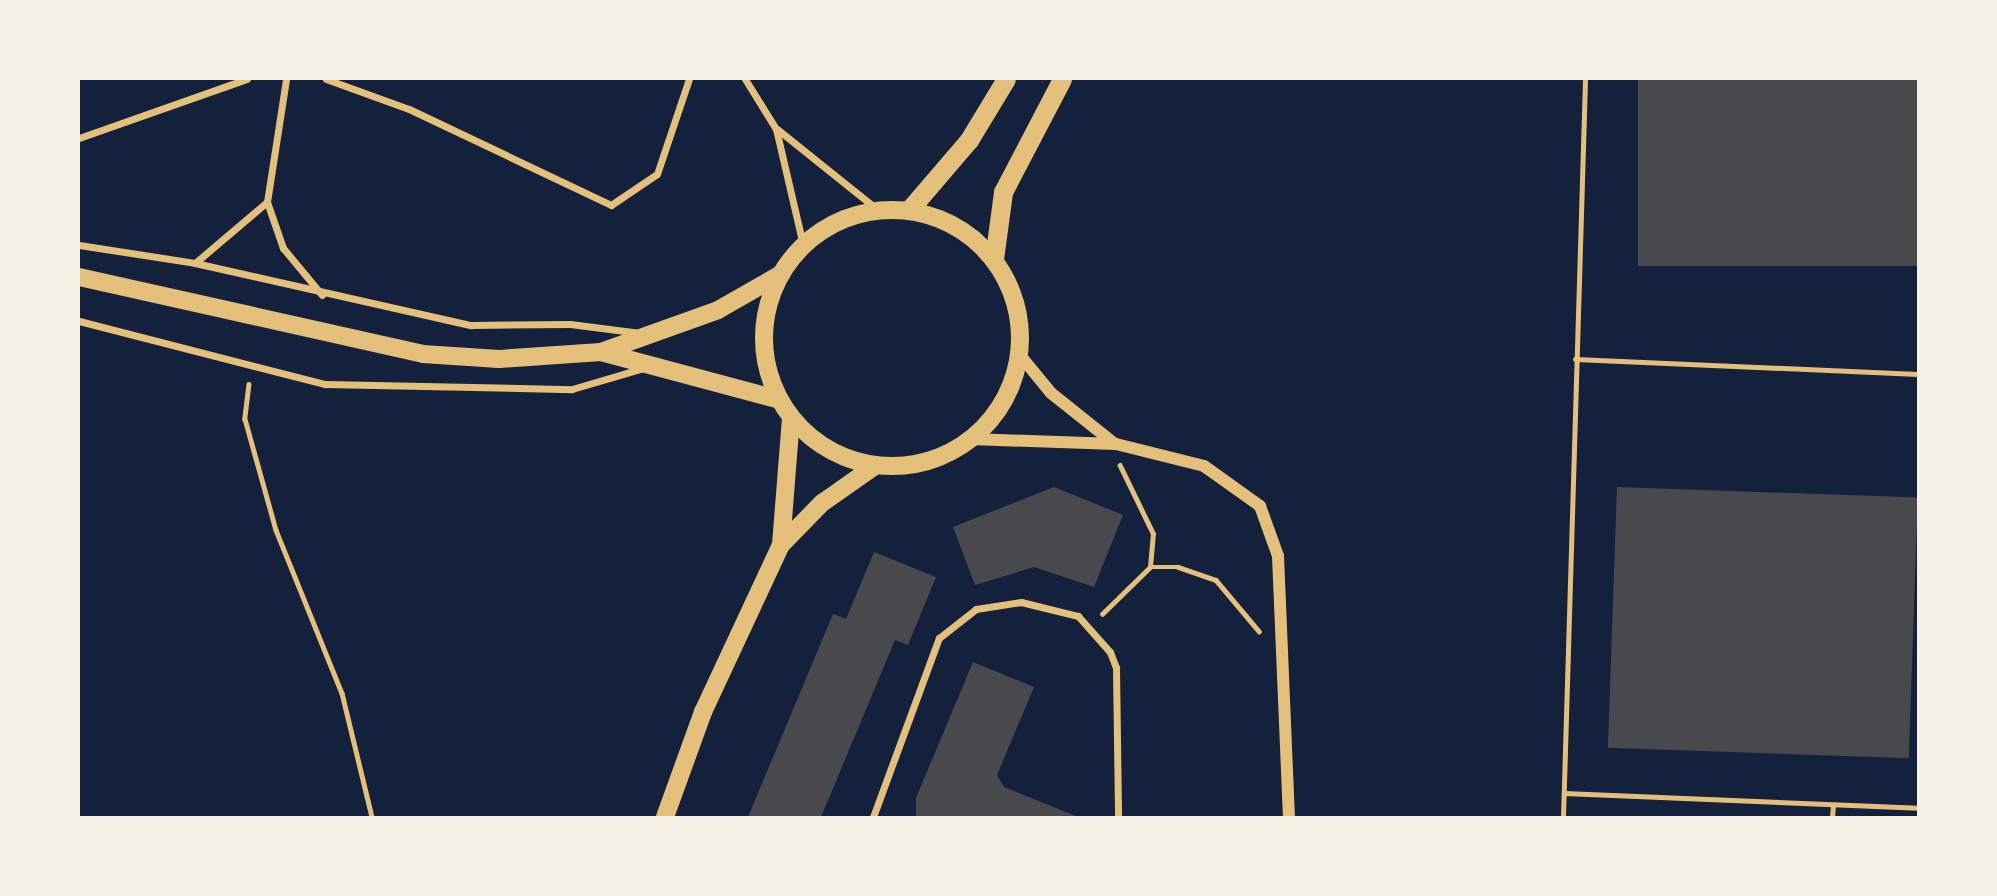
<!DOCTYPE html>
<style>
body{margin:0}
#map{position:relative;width:1997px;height:896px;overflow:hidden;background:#14213d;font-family:Ubuntu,sans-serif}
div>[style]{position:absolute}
.building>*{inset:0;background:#48494c;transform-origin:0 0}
.path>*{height:4.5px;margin:-2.25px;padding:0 2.25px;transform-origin:2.25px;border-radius:2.25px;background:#e5c07b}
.service>*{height:5px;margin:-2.5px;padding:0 2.5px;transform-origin:2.5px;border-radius:2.5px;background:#e5c07b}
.minor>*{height:7px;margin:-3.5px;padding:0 3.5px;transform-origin:3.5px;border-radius:3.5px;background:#e5c07b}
.tertiary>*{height:12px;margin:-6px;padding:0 6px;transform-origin:6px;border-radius:6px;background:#e5c07b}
.primary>*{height:18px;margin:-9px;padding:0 9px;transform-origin:9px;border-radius:9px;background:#e5c07b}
.primary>.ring{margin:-9px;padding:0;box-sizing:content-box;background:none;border:18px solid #e5c07b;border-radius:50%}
.trunk>*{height:19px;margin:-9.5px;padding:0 9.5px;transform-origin:9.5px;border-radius:9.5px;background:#e5c07b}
span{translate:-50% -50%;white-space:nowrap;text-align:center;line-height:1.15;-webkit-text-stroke:6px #f6f1e7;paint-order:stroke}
.frame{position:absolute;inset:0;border:80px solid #f6f1e7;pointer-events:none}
</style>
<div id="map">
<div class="building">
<i style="left:1638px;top:79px;width:280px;height:187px"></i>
<i style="clip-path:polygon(1054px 487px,1123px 515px,1094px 587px,1034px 567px,975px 585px,953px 527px)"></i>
<i style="left:1617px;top:487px;width:301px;height:261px;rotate:2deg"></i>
<i style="clip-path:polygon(874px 552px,936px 577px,908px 645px,895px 640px,821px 817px,748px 817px,833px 614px,846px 619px)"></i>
<i style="clip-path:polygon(973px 662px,1034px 687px,997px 775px,1004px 787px,1078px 817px,916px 816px,916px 798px)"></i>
</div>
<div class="path">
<i style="left:249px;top:384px;width:35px;rotate:97deg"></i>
<i style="left:245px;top:419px;width:115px;rotate:74.4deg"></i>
<i style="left:276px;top:530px;width:176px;rotate:68deg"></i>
<i style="left:342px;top:693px;width:128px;rotate:76.4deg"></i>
<i style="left:1150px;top:567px;width:28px"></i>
<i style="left:1178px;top:567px;width:40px;rotate:18.9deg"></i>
<i style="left:1216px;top:580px;width:67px;rotate:49.9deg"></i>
<i style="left:1102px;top:614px;width:67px;rotate:-44.4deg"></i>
<i style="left:1150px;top:567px;width:33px;rotate:-85deg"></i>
<i style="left:1153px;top:534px;width:76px;rotate:-115.9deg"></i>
</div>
<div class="service">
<i style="left:1575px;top:359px;width:343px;rotate:2.5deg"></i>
<i style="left:1564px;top:793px;width:354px;rotate:2.4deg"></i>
<i style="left:1563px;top:817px;width:738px;rotate:-88.29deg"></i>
<i style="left:1832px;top:817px;width:12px;rotate:-85deg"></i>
</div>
<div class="minor">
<i style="left:326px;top:79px;width:88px;rotate:19.9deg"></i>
<i style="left:409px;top:109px;width:224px;rotate:25.4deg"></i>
<i style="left:611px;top:205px;width:55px;rotate:-34deg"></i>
<i style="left:657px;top:174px;width:100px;rotate:-71.4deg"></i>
<i style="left:745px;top:79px;width:59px;rotate:58.2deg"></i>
<i style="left:776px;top:129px;width:119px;rotate:76.9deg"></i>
<i style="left:777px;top:129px;width:129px;rotate:38.7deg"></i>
<i style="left:79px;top:138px;width:178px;rotate:-19.4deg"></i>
<i style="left:267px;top:202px;width:49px;rotate:70.8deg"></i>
<i style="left:283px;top:248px;width:61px;rotate:50.3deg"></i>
<i style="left:79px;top:245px;width:117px;rotate:8.8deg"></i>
<i style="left:195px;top:263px;width:283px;rotate:12.7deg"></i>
<i style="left:471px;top:325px;width:99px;rotate:-0.6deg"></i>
<i style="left:570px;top:324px;width:71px;rotate:7.3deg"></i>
<i style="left:195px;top:263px;width:94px;rotate:-40.3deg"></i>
<i style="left:267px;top:202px;width:124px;rotate:-81.2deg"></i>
<i style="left:79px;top:321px;width:254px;rotate:14.4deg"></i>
<i style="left:325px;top:384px;width:247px;rotate:1.2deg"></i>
<i style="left:572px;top:389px;width:75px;rotate:-16.3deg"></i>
<i style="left:873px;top:817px;width:191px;rotate:-69.8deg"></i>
<i style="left:939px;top:638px;width:47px;rotate:-38.1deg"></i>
<i style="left:976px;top:609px;width:46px;rotate:-8.8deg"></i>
<i style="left:1021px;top:602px;width:59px;rotate:13.8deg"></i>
<i style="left:1078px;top:616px;width:48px;rotate:48.4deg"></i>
<i style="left:1110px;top:652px;width:17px;rotate:69deg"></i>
<i style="left:1116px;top:668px;width:149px;rotate:89.2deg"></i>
</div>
<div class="tertiary">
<i style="left:1019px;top:354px;width:50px;rotate:50.6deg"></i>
<i style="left:1051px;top:393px;width:82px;rotate:38.6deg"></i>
<i style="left:971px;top:439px;width:145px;rotate:2deg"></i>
<i style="left:1116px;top:444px;width:91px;rotate:14deg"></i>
<i style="left:1204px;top:466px;width:69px;rotate:35.5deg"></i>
<i style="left:1260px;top:506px;width:53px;rotate:70.2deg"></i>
<i style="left:1278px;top:556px;width:261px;rotate:87.6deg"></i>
</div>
<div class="primary">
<i class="ring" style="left:764px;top:210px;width:238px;height:238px"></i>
<i style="left:79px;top:277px;width:353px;rotate:12.6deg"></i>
<i style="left:423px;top:354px;width:76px;rotate:3.8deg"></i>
<i style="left:499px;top:359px;width:102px;rotate:-3.9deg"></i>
<i style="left:601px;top:352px;width:124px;rotate:-19.7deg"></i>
<i style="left:718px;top:310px;width:73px;rotate:-29.7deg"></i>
<i style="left:601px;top:352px;width:185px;rotate:15deg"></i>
<i style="left:781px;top:545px;width:128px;rotate:-85.5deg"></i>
<i style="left:665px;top:817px;width:112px;rotate:-70.1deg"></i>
<i style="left:703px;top:712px;width:184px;rotate:-65deg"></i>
<i style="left:781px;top:545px;width:59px;rotate:-45.7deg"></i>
<i style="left:822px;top:503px;width:66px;rotate:-35.1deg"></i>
</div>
<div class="trunk">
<i style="left:909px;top:210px;width:92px;rotate:-49.4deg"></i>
<i style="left:969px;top:140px;width:71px;rotate:-58.8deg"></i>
<i style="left:994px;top:259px;width:68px;rotate:-82.3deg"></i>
<i style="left:1003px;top:192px;width:127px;rotate:-62.4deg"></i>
</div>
<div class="frame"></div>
</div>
